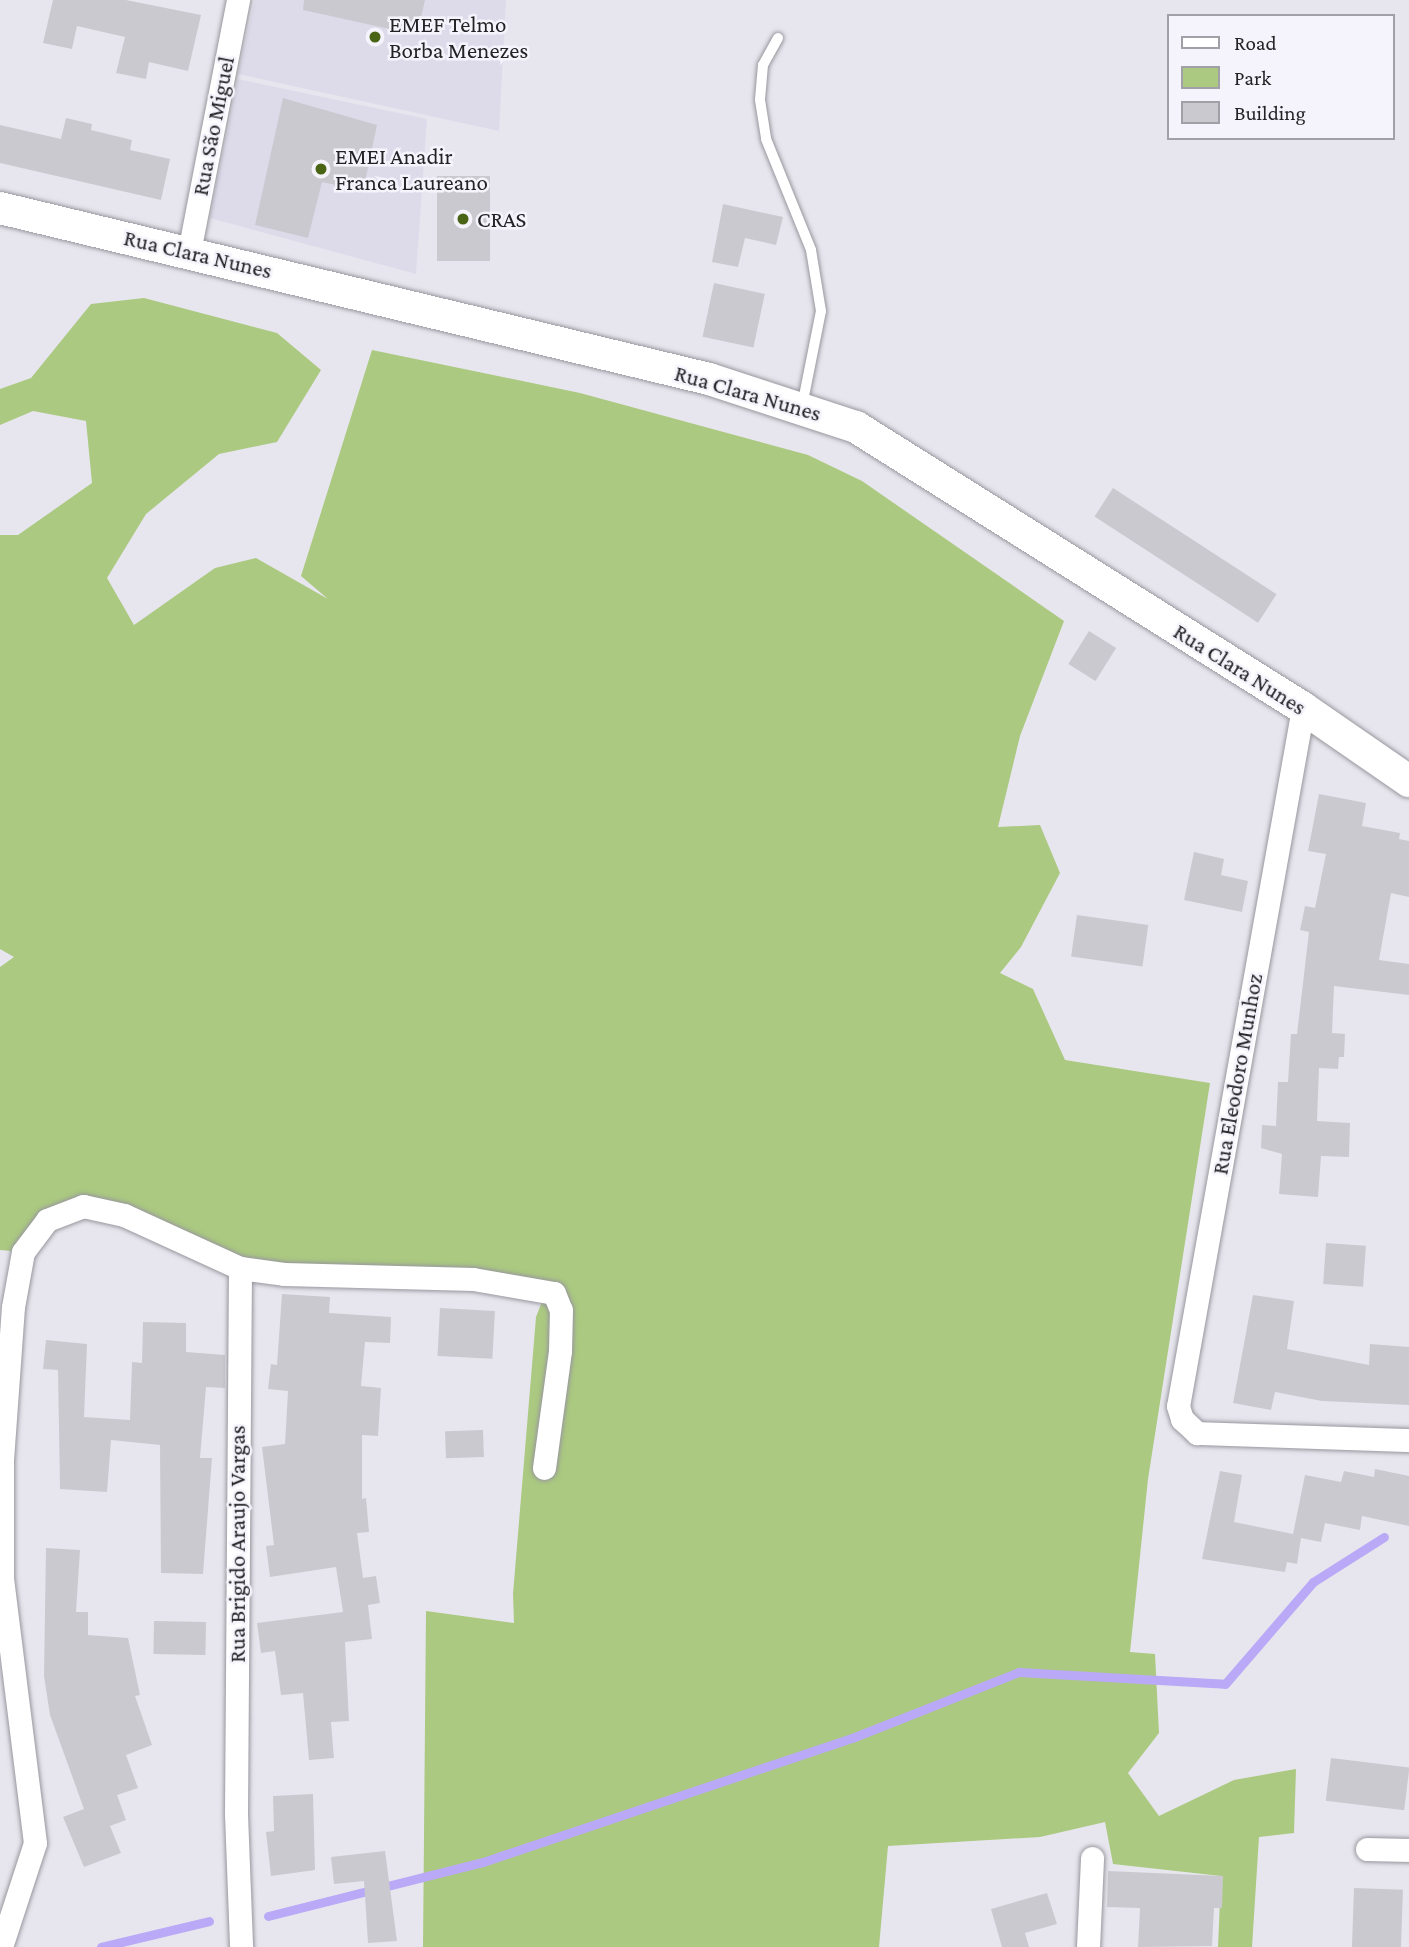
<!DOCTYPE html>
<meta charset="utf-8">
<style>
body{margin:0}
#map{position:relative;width:1409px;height:1947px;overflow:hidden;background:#e7e6ee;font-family:"Crimson Pro",serif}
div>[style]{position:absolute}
.built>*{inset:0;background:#dddbea}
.green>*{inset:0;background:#abc980}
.stream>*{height:9px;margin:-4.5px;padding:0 4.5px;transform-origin:4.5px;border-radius:4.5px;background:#b9a9f7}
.building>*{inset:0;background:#cac9d0;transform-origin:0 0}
.roads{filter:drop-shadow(0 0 2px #98979e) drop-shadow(0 0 2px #98979e)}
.lane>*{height:10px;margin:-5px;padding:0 5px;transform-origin:5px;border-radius:5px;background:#fff}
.street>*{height:23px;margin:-11.5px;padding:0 11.5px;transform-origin:11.5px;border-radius:11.5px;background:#fff}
.secondary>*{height:32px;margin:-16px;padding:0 16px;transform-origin:16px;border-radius:16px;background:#fff}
.dots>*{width:19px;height:19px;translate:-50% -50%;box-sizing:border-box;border:4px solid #f5f4fc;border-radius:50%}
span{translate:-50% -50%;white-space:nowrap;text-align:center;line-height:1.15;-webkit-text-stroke:5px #f5f4fc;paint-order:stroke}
.poi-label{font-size:23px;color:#232225}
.left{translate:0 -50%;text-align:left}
.street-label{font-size:23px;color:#232225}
.legend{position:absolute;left:1167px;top:14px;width:228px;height:126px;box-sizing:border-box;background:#f5f4fc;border:2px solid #a1a0a6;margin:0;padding:9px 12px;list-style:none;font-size:21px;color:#232225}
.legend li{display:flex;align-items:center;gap:14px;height:35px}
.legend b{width:35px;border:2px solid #a1a0a6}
</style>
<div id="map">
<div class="built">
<i style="clip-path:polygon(255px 0,506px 0,499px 131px,238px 74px)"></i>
<i style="clip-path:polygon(238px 79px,427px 119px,416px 274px,210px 218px)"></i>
</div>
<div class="green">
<i style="clip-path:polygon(144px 298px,277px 333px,321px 370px,277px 442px,219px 454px,146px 514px,107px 578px,134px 625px,215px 568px,256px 558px,328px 599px,301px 576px,372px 350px,580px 393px,808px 455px,862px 481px,1064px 621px,1020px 736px,998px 827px,1040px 825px,1060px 873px,1021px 947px,1000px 973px,1033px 989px,1065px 1060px,1210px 1083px,1148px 1479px,1130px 1652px,1155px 1654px,1159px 1733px,1128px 1773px,1159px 1816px,1234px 1780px,1296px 1769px,1294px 1833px,1259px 1837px,1252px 1947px,1218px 1947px,1221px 1876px,1113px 1864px,1105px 1822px,1040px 1837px,888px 1846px,879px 1947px,423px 1947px,426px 1611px,514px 1623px,513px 1594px,536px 1317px,549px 1284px,242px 1263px,83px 1206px,23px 1252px,0 1250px,0 967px,14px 957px,0 949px,0 535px,18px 535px,92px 483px,86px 421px,33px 411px,0 425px,0 389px,31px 378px,91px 304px)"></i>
</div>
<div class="stream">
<i style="left:268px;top:1916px;width:222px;rotate:-14.1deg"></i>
<i style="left:483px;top:1862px;width:389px;rotate:-18.6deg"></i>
<i style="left:852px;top:1738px;width:180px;rotate:-21.6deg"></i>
<i style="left:1019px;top:1672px;width:206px;rotate:3.3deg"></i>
<i style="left:1225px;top:1684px;width:135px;rotate:-49.2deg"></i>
<i style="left:1313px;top:1582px;width:84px;rotate:-32.4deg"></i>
<i style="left:101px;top:1947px;width:111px;rotate:-13.5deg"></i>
</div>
<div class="building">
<i style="clip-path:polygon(53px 0,126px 0,201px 15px,188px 71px,149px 62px,146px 79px,116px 73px,125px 37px,77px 26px,72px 49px,43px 43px)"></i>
<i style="clip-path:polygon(304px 0,425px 0,417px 35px,303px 10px)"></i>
<i style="clip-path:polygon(283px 98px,377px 125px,363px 191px,322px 182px,308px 238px,255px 225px)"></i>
<i style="clip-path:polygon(66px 118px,92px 124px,91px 130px,132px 140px,130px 150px,170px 159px,161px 200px,0 163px,0 125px,61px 139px)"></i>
<i style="left:437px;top:176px;width:53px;height:85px"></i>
<i style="clip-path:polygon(723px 204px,783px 217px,776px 245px,745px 238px,738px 267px,712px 262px)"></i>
<i style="left:714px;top:283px;width:52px;height:55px;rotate:12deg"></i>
<i style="left:1113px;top:488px;width:195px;height:34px;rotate:33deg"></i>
<i style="left:1089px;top:631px;width:32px;height:39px;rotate:32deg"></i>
<i style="clip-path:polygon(1319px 794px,1366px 803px,1362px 826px,1400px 833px,1399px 839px,1409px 841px,1409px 897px,1391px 893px,1379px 960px,1409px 964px,1409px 995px,1334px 986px,1332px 1033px,1345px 1034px,1344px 1057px,1339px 1057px,1338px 1069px,1319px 1068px,1317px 1121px,1350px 1123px,1349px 1157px,1321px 1156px,1318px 1197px,1279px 1194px,1282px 1154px,1261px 1148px,1262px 1125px,1276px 1126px,1278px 1082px,1288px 1082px,1291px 1034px,1297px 1034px,1309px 932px,1300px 930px,1305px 906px,1315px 908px,1326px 854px,1308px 851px)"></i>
<i style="clip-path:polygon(1194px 852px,1224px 859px,1221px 875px,1248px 881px,1242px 912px,1184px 900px)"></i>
<i style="left:1077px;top:915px;width:72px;height:42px;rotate:8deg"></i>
<i style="left:1326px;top:1243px;width:40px;height:41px;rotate:4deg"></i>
<i style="clip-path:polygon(282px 1294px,330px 1297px,329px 1313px,391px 1317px,390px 1343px,365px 1342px,361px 1386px,381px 1388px,378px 1436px,362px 1435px,362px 1499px,366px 1498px,369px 1532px,357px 1533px,363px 1578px,376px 1576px,380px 1603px,368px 1605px,372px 1639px,345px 1642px,349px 1721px,331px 1722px,334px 1758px,309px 1760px,303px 1693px,281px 1695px,275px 1651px,261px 1653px,257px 1623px,343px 1612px,336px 1567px,270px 1577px,266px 1546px,274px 1545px,262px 1447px,285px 1444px,288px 1391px,268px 1389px,271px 1364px,277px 1365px)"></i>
<i style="clip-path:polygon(1253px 1295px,1294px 1301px,1287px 1349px,1369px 1365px,1370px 1344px,1409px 1347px,1409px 1405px,1322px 1401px,1275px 1392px,1271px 1410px,1233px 1403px)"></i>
<i style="left:440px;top:1308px;width:55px;height:48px;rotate:3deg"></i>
<i style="clip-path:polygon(143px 1322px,186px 1323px,186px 1352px,225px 1355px,225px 1388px,206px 1387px,200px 1458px,212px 1458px,203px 1574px,161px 1573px,160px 1445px,111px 1440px,107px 1492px,60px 1489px,58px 1370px,43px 1369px,46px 1340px,87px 1344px,84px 1417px,130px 1420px,132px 1362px,142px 1363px)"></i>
<i style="left:483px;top:1430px;width:27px;height:38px;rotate:88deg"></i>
<i style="clip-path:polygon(1375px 1469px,1409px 1476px,1409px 1526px,1362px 1516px,1360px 1530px,1325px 1523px,1321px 1542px,1301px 1538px,1297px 1564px,1287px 1562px,1285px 1572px,1202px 1559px,1220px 1471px,1242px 1475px,1234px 1522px,1293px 1534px,1305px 1475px,1341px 1482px,1344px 1471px,1374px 1477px)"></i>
<i style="clip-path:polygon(46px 1548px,80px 1550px,76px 1612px,88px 1612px,88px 1635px,128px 1638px,140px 1695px,135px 1696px,152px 1745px,126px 1755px,138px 1788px,117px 1795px,126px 1820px,110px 1826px,121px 1853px,84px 1867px,63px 1817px,84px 1809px,50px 1715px,44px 1676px)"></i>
<i style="left:154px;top:1621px;width:52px;height:33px;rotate:1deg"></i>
<i style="left:1331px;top:1758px;width:79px;height:43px;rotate:7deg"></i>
<i style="clip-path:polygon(313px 1794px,315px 1870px,271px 1876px,266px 1832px,274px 1831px,273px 1796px)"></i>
<i style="clip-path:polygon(385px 1851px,397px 1941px,368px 1943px,364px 1881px,334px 1884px,331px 1857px)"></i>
<i style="clip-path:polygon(1108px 1871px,1223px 1876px,1222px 1908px,1214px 1908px,1212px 1946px,1138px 1947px,1140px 1908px,1107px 1907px)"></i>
<i style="left:1354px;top:1888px;width:49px;height:59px;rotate:2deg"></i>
<i style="clip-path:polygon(1047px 1893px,1057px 1924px,1025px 1933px,1029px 1947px,1002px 1947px,991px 1909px)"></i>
</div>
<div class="roads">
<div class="lane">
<i style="left:778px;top:38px;width:31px;rotate:119deg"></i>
<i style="left:763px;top:65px;width:35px;rotate:95deg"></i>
<i style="left:760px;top:100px;width:39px;rotate:81deg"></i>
<i style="left:766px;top:139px;width:120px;rotate:67.9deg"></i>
<i style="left:811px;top:250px;width:62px;rotate:80.7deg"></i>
<i style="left:821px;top:311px;width:97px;rotate:101.3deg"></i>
</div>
<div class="street">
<i style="left:189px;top:252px;width:257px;rotate:-79deg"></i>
<i style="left:1303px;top:708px;width:709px;rotate:100.15deg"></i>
<i style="left:1178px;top:1406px;width:14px;rotate:73deg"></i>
<i style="left:1182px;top:1419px;width:21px;rotate:43deg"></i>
<i style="left:1197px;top:1433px;width:212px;rotate:1.9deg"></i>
<i style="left:240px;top:1268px;width:44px;rotate:7.8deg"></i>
<i style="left:284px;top:1274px;width:189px;rotate:1.5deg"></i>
<i style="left:473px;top:1279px;width:82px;rotate:9.8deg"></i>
<i style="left:554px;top:1293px;width:18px;rotate:68deg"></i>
<i style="left:561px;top:1310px;width:41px;rotate:91.4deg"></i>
<i style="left:560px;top:1351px;width:118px;rotate:97.8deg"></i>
<i style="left:1367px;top:1849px;width:42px;rotate:1.4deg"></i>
<i style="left:1px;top:1947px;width:109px;rotate:-71.9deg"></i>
<i style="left:35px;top:1843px;width:268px;rotate:-97.1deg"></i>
<i style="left:2px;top:1577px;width:117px;rotate:-90deg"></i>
<i style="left:2px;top:1460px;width:153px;rotate:-85.9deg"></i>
<i style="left:13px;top:1307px;width:56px;rotate:-79.7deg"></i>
<i style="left:23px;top:1252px;width:40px;rotate:-53deg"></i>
<i style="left:47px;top:1220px;width:39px;rotate:-21deg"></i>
<i style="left:83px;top:1206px;width:42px;rotate:12.4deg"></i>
<i style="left:124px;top:1215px;width:128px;rotate:24.6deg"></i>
<i style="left:240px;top:1268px;width:546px;rotate:90.42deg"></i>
<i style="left:236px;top:1814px;width:133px;rotate:87.8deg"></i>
<i style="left:1088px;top:1947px;width:89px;rotate:-87.4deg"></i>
</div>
<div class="secondary">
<i style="left:0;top:208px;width:729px;rotate:13.56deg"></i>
<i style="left:709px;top:379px;width:155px;rotate:18.1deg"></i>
<i style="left:856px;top:427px;width:528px;rotate:32.15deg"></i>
<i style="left:1303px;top:708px;width:129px;rotate:34.6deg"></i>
</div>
</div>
<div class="dots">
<i style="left:375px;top:37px;background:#4a6415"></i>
<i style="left:321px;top:169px;background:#4a6415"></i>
<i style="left:463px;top:219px;background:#4a6415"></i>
</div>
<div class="poi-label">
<span class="left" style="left:389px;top:37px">EMEF Telmo<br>Borba Menezes</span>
<span class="left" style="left:335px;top:169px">EMEI Anadir<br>Franca Laureano</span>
<span class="left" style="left:477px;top:219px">CRAS</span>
</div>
<div class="street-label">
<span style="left:213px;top:126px;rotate:-79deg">Rua São Miguel</span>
<span style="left:198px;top:254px;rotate:13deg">Rua Clara Nunes</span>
<span style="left:748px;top:393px;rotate:16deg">Rua Clara Nunes</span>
<span style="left:1240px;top:669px;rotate:32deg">Rua Clara Nunes</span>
<span style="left:1237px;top:1074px;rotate:-80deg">Rua Eleodoro Munhoz</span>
<span style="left:237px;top:1544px;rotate:-90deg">Rua Brigido Araujo Vargas</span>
</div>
<ul class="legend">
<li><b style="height:9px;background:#fff"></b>Road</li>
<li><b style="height:19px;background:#abc980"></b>Park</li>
<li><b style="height:19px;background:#cac9d0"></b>Building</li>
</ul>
</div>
